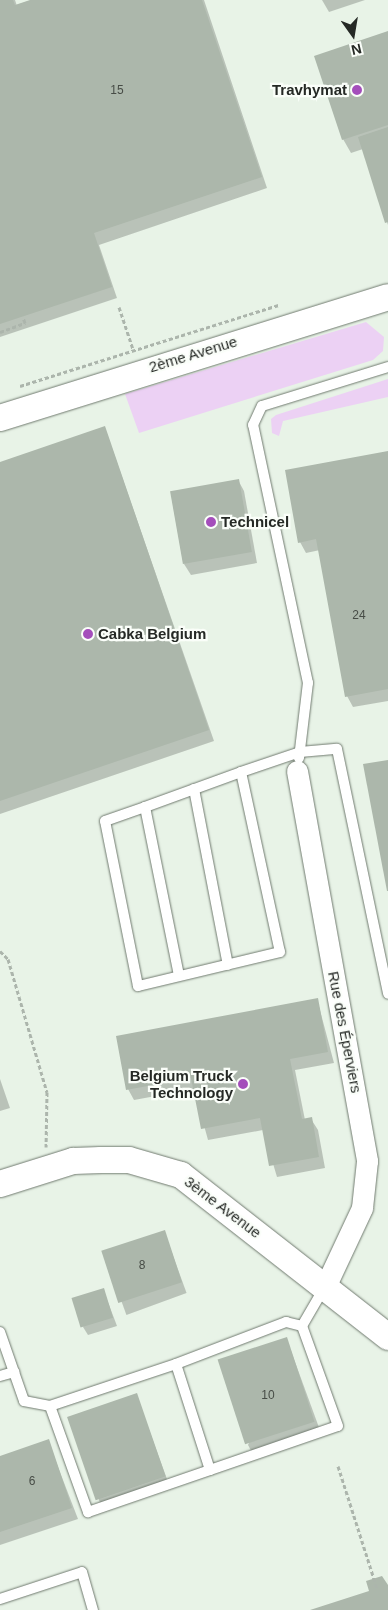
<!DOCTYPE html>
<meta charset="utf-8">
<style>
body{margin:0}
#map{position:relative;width:388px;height:1610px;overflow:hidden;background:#e8f3e7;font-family:Helvetica,sans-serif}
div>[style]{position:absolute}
.green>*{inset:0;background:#ecd1f4}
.shadow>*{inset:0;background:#0003;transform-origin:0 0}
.building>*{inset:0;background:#acb7ab;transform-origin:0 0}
.path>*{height:3px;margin-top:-1.5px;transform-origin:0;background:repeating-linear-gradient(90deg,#acb5ac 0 4px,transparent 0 6.5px)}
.roads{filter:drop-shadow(0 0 1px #707a6f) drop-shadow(0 0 1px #707a6f)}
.service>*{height:10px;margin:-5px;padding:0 5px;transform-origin:5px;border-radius:5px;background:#fff}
.minor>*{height:21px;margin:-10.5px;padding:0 10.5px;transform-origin:10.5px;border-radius:10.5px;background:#fff}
.tertiary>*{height:26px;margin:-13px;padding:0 13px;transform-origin:13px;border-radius:13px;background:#fff}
.dots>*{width:14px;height:14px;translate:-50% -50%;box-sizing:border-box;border:2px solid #fafef9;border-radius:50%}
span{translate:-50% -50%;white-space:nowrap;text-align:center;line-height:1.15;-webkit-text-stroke:4.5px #fafef9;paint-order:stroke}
.number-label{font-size:12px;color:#474c46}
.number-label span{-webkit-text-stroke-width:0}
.poi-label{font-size:15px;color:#252925;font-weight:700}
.right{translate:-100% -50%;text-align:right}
.left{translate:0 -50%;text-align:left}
.street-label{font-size:15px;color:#252925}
.north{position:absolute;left:328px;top:10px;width:50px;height:50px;-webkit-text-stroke:4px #fafef9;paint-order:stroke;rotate:167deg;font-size:14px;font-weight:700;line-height:20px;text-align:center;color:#252925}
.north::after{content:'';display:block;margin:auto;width:18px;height:22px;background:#252925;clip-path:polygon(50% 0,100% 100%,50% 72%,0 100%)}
</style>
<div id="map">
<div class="green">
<i style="clip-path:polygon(366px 322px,384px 337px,383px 351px,373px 360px,139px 433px,125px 394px)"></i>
<i style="clip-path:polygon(388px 379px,388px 397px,283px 421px,279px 436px,272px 433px,271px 419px,276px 415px)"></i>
</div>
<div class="shadow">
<i style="clip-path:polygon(0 0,15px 0,17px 6px,34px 0,204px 0,267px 188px,99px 245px,117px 298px,0 337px)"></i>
<i style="clip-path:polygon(322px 0,365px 0,329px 12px)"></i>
<i style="clip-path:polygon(388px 33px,388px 225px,363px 149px,351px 153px,343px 139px)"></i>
<i style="clip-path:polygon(105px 428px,214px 741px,0 814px,0 463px)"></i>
<i style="clip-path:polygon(388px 452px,388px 701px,353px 707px,347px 696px,320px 550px,306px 553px,300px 542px)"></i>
<i style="clip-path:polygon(238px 480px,244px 491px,257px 563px,191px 575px,184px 564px)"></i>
<i style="clip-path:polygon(317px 999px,334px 1063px,295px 1070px,305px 1120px,311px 1119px,318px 1130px,325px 1168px,277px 1177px,263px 1130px,208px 1140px,194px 1089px,134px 1100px,128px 1089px)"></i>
<i style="clip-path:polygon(0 1079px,10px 1108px,0 1111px)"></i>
<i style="left:164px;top:1231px;width:66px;height:64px;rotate:70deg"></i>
<i style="clip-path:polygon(103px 1289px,117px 1326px,88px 1335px,83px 1327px)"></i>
<i style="clip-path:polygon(291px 1351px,321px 1433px,254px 1456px,248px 1445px)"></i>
<i style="left:136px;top:1394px;width:99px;height:71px;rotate:70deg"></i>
<i style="clip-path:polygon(48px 1441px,78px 1519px,0 1545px,0 1457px)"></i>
</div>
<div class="building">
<i style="clip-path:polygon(0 0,13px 0,15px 5px,30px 0,202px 0,262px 177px,94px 233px,112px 287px,0 324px)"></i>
<i style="clip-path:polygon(388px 31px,388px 125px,342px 140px,314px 56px)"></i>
<i style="clip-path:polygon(388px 127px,388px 222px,385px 223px,358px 137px)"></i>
<i style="clip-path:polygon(105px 426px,209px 730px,0 801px,0 462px)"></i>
<i style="clip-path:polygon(388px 451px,388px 689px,345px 697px,316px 539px,298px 543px,285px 470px)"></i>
<i style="left:239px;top:479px;width:74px;height:70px;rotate:80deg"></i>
<i style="clip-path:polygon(388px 760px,388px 891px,387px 891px,363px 764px)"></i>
<i style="clip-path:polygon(318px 998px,328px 1052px,290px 1059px,302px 1119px,312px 1117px,319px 1157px,269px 1166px,260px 1118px,201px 1129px,191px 1078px,126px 1090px,116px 1036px)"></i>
<i style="left:165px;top:1230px;width:55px;height:67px;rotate:72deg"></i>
<i style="left:104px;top:1288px;width:31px;height:34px;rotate:73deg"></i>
<i style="left:287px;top:1337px;width:89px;height:73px;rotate:72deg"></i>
<i style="left:137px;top:1393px;width:88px;height:74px;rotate:71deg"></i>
<i style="clip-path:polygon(49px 1439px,72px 1508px,0 1532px,0 1456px)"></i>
<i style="clip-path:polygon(382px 1576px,388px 1585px,388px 1610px,310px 1610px,369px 1591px,366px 1581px)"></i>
</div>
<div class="path">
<i style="left:119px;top:307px;width:44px;rotate:71.6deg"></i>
<i style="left:0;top:332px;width:27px;rotate:-20deg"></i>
<i style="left:25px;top:323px;width:6px;rotate:-108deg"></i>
<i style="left:20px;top:386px;width:271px;rotate:-17.4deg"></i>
<i style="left:0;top:951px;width:11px;rotate:45deg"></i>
<i style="left:8px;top:959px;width:139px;rotate:73.7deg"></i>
<i style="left:47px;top:1092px;width:55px;rotate:91deg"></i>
<i style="left:338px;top:1466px;width:128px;rotate:72.3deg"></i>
</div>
<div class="roads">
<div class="service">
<i style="left:299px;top:758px;width:76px;rotate:-83.2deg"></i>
<i style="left:308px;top:683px;width:264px;rotate:-102deg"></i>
<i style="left:253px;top:425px;width:21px;rotate:-65deg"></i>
<i style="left:262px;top:406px;width:132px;rotate:-17.2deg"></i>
<i style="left:241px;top:772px;width:184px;rotate:77.8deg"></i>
<i style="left:280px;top:952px;width:146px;rotate:166.5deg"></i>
<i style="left:138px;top:986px;width:168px;rotate:-101.3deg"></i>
<i style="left:105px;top:821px;width:42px;rotate:-19.3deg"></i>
<i style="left:145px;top:807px;width:102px;rotate:-20deg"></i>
<i style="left:241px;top:772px;width:62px;rotate:-18.7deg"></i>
<i style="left:300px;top:752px;width:37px;rotate:-5deg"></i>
<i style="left:337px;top:749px;width:250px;rotate:78.2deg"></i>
<i style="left:194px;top:789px;width:179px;rotate:79.1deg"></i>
<i style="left:145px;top:807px;width:172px;rotate:78.6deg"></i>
<i style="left:0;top:1332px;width:73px;rotate:70.8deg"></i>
<i style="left:24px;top:1401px;width:26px;rotate:11deg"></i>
<i style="left:176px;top:1364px;width:118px;rotate:-20.9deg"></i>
<i style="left:286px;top:1322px;width:16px;rotate:14deg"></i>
<i style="left:0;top:1376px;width:15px;rotate:-16deg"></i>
<i style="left:210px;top:1470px;width:111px;rotate:-107.8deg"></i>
<i style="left:176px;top:1364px;width:133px;rotate:161.6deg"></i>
<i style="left:50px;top:1406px;width:113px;rotate:70.3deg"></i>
<i style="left:88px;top:1512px;width:129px;rotate:-19deg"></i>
<i style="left:210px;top:1470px;width:135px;rotate:-19deg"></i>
<i style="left:338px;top:1426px;width:106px;rotate:-109.8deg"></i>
<i style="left:302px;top:1326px;width:44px;rotate:-59.9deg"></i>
<i style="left:0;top:1599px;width:86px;rotate:-18.2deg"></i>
<i style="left:82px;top:1572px;width:40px;rotate:74deg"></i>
</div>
<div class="minor">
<i style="left:297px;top:771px;width:396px;rotate:79.8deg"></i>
<i style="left:367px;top:1161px;width:47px;rotate:96.1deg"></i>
<i style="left:362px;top:1208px;width:87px;rotate:115.1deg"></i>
</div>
<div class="tertiary">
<i style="left:0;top:418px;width:406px;rotate:-17.3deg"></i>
<i style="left:0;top:1184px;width:77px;rotate:-17.5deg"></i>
<i style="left:73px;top:1161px;width:28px;rotate:-2deg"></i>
<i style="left:101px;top:1160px;width:28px"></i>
<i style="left:129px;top:1160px;width:54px;rotate:16.1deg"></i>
<i style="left:181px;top:1175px;width:263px;rotate:38deg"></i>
</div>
</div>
<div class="dots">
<i style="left:357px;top:90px;background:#a44ebb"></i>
<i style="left:211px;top:522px;background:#a44ebb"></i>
<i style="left:88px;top:634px;background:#a44ebb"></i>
<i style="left:243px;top:1084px;background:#a44ebb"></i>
</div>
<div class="number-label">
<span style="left:117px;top:91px">15</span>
<span style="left:359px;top:616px">24</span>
<span style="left:142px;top:1266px">8</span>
<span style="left:268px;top:1396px">10</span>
<span style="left:32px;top:1482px">6</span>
</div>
<div class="poi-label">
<span class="right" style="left:347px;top:90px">Travhymat</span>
<span class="left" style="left:221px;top:522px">Technicel</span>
<span class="left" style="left:98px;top:634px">Cabka Belgium</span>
<span class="right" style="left:233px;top:1084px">Belgium Truck<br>Technology</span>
</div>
<div class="street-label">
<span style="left:193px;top:354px;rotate:-17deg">2ème Avenue</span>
<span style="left:345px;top:1032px;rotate:79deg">Rue des Éperviers</span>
<span style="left:223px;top:1207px;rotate:37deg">3ème Avenue</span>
</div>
<div class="north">N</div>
</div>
